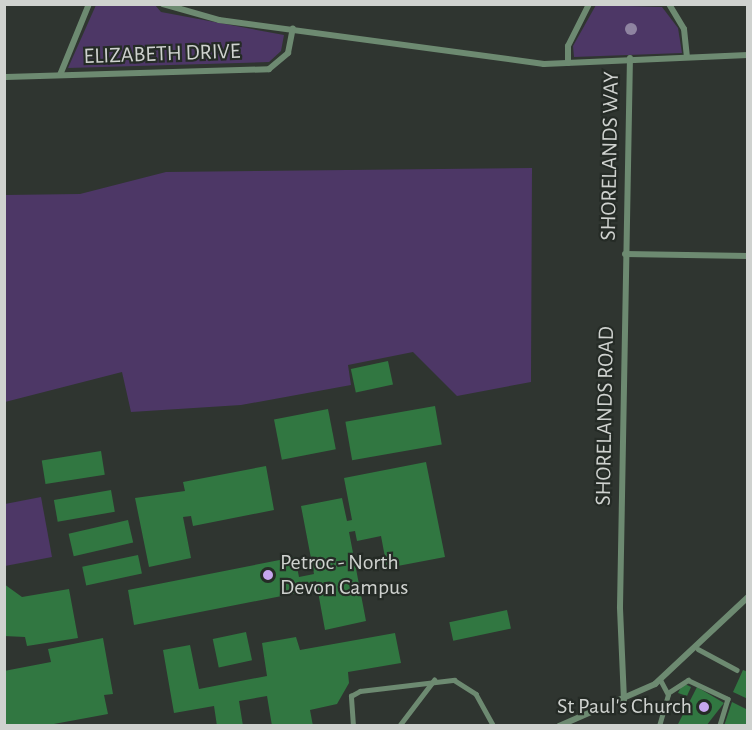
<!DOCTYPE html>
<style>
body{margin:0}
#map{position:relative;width:752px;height:730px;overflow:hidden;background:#2f3530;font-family:"Alegreya Sans",sans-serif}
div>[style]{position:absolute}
.green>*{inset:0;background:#4d3766}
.building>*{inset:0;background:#317741;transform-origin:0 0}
.lane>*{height:4.5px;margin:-2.25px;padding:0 2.25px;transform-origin:2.25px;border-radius:2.25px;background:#6d8a71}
.street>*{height:6px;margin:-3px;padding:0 3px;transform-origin:3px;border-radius:3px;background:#6d8a71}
.trees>*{width:12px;height:12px;margin:-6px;border-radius:50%;background:#8f84a1}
.dots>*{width:16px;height:16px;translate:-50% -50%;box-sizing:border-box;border:3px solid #252b26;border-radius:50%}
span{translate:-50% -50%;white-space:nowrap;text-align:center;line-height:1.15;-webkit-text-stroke:4.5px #252b26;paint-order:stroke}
.street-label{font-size:22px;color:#cfd2cf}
.poi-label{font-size:22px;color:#cfd2cf}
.left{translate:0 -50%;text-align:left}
.right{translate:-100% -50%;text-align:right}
.frame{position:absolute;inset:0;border:6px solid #cfd2cf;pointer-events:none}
</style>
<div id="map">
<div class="green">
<i style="clip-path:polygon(96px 5px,155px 5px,161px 12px,284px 35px,281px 51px,269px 62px,68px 68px)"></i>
<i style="clip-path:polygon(596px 5px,662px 7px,678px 28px,682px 53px,574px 57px,573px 46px)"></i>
<i style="clip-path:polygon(532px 168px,531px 382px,457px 396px,413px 352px,348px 365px,351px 385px,241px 405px,131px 412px,122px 372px,5px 402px,5px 195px,80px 194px,166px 172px)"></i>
<i style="clip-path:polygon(41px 497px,52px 557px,5px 566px,5px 504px)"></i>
</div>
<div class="building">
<i style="left:388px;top:361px;width:24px;height:38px;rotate:78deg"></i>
<i style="left:435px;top:406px;width:39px;height:91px;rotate:80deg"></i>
<i style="left:328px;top:409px;width:41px;height:55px;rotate:79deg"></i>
<i style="left:101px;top:451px;width:24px;height:60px;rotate:81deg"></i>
<i style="clip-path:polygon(426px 462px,445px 557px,387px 568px,381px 536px,357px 541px,355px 531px,349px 532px,366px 621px,325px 630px,316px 581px,300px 585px,302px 592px,134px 625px,128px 590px,295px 557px,299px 577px,314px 574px,301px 506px,342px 498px,347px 521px,352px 520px,344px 478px)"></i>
<i style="clip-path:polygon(266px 466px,274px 510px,193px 526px,191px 516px,183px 517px,191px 558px,149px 567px,135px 498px,185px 491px,183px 482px)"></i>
<i style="left:111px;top:490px;width:22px;height:58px;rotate:80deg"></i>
<i style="left:128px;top:520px;width:23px;height:61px;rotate:77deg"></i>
<i style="left:138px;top:555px;width:19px;height:57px;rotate:78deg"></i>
<i style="clip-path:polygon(4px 584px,22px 597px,69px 589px,78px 638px,27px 646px,25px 637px,4px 636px)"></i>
<i style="left:507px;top:610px;width:19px;height:59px;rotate:78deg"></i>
<i style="left:246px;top:632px;width:29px;height:34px;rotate:78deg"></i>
<i style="clip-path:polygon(395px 633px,401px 663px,348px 672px,349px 683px,337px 704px,310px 710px,313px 726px,272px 726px,267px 696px,239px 701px,243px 726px,217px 726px,214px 706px,174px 713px,163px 650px,190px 645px,199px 689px,267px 676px,262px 643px,296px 637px,300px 650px)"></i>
<i style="clip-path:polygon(103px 638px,113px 694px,104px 695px,108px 714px,43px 726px,4px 726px,4px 671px,51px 662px,48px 649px)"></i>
<i style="clip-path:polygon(743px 670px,748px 672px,748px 699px,733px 692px)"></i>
<i style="clip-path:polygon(683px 683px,691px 687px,687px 696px,678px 693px)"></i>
<i style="clip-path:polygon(697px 687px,724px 703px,706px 726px,677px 726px)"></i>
<i style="clip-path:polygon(732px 702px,748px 710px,748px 726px,724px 726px)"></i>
</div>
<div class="lane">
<i style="left:698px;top:649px;width:44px;rotate:28.3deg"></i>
<i style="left:668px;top:693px;width:24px;rotate:-33deg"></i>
<i style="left:688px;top:680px;width:44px;rotate:25.4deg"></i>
<i style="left:728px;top:699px;width:28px;rotate:107deg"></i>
<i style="left:353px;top:726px;width:30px;rotate:-94deg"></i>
<i style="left:351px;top:696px;width:10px;rotate:-29deg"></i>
<i style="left:360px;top:691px;width:95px;rotate:-6.7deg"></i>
<i style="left:454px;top:680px;width:26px;rotate:32deg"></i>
<i style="left:476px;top:694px;width:37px;rotate:61deg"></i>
<i style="left:399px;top:726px;width:58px;rotate:-52.7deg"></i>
<i style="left:659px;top:726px;width:32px;rotate:-74deg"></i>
<i style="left:668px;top:695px;width:17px;rotate:-118deg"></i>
</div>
<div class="street">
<i style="left:163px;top:4px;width:58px;rotate:15.9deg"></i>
<i style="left:219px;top:20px;width:328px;rotate:7.7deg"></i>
<i style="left:544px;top:64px;width:204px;rotate:-2.5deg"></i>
<i style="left:669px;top:4px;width:29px;rotate:59deg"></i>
<i style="left:684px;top:29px;width:28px;rotate:84deg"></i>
<i style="left:568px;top:63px;width:17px;rotate:-90deg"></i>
<i style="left:568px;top:46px;width:47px;rotate:-63.4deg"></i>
<i style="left:60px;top:75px;width:77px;rotate:-67.8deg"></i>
<i style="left:6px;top:77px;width:263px;rotate:-1.7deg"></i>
<i style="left:269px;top:69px;width:25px;rotate:-40deg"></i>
<i style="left:288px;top:53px;width:25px;rotate:-79deg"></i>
<i style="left:625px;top:254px;width:123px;rotate:0.9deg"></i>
<i style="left:624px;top:700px;width:93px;rotate:-92.5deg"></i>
<i style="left:620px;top:607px;width:549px;rotate:-88.96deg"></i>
<i style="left:559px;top:726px;width:105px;rotate:-23.6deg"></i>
<i style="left:655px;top:684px;width:127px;rotate:-43.1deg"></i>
</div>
<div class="trees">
<i style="left:631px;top:29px"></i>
</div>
<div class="dots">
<i style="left:268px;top:575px;background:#c7a6ef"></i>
<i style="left:704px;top:707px;background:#c7a6ef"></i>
</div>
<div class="street-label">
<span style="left:162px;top:54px;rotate:-2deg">ELIZABETH DRIVE</span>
<span style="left:610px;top:156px;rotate:-89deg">SHORELANDS WAY</span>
<span style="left:605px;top:416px;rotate:-89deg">SHORELANDS ROAD</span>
</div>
<div class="poi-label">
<span class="left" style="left:280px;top:575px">Petroc - North<br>Devon Campus</span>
<span class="right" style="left:692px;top:707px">St Paul's Church</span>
</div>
<div class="frame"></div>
</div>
